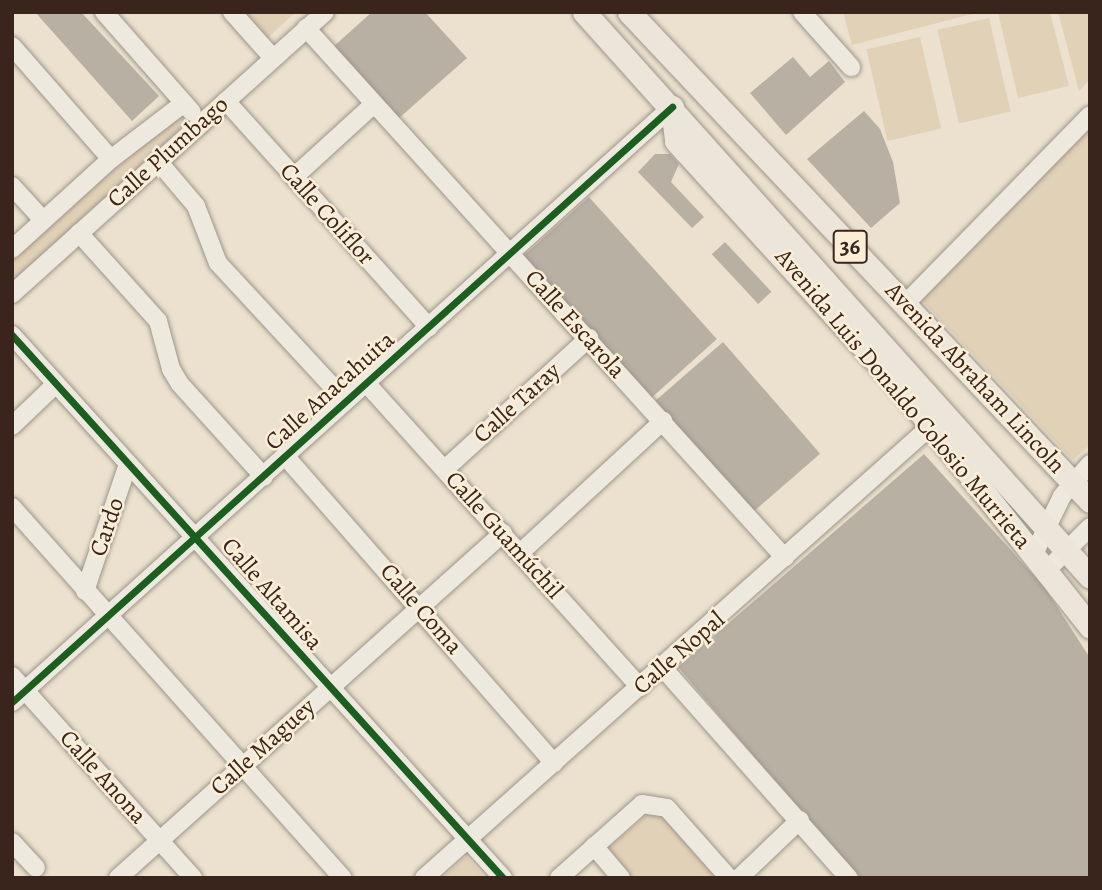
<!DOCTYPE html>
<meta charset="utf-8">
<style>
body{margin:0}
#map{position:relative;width:1102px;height:890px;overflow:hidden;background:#ebe1ce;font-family:Alegreya,serif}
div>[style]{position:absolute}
.green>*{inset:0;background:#e1d1b7;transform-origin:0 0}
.building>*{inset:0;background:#b8b0a3;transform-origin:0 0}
.roads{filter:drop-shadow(0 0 2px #9d958a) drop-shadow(0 0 2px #9d958a)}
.minor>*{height:18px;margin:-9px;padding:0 9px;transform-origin:9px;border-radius:9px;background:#eee9df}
.major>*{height:23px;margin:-11.5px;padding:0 11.5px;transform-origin:11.5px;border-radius:11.5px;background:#ebe5da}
.cycleway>*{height:7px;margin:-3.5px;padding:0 3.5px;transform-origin:3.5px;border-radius:3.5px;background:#1b5e20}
span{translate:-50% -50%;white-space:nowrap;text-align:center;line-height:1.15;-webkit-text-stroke:5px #faeed7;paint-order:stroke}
.shield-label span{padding:2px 5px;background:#faeed7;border:2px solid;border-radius:5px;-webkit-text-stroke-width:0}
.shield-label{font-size:23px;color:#3a251d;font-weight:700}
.street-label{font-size:24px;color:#3a251d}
.frame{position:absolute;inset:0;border:14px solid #3a251d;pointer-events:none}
</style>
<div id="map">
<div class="green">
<i style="clip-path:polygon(238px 12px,296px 12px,264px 41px)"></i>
<i style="clip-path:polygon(843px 12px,980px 12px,852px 45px)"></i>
<i style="clip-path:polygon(998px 12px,1050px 12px,1069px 86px,1018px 98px)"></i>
<i style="clip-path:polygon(1058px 12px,1090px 12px,1090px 79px,1079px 91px)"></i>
<i style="left:989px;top:18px;width:96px;height:53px;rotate:77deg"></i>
<i style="left:920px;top:37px;width:94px;height:55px;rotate:77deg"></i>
<i style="clip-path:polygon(173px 116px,186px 117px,188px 128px,12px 287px,12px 257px)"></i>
<i style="clip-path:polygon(1090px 124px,1090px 445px,1073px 460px,921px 299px)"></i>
<i style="clip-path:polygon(656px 807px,717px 878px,631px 878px,607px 849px)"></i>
<i style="clip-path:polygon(466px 856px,485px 878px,442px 878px)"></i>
</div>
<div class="building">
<i style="clip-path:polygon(35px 12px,81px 12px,159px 96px,132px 121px)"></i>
<i style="clip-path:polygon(372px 12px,425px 12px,467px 58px,398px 119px,333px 47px)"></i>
<i style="clip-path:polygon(793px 57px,810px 77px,829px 61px,845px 82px,786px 135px,750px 93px)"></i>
<i style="clip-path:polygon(864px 111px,880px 129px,893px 162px,900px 203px,871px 228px,807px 159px)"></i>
<i style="clip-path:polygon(655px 154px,670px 154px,679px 164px,671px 182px,704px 217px,692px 228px,638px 172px)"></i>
<i style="left:589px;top:197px;width:191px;height:89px;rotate:48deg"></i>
<i style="left:725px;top:242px;width:68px;height:18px;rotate:47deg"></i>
<i style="left:723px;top:342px;width:148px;height:90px;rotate:49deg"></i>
<i style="clip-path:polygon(924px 454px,1045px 588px,1090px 658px,1090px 878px,857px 878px,678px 667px)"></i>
</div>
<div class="roads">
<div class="minor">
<i style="left:104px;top:12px;width:133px;rotate:48.7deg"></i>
<i style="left:232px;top:12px;width:62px;rotate:48.3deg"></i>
<i style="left:802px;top:12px;width:74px;rotate:48.3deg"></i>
<i style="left:306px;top:28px;width:714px;rotate:47.89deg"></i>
<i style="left:12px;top:46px;width:150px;rotate:48.8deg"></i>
<i style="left:226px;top:101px;width:304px;rotate:48.1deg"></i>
<i style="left:158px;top:161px;width:59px;rotate:49.8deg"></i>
<i style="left:196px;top:206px;width:61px;rotate:68.9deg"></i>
<i style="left:218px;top:263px;width:188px;rotate:47.2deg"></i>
<i style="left:294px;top:177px;width:108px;rotate:-42.4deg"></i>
<i style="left:12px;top:186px;width:46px;rotate:47.6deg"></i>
<i style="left:79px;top:233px;width:118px;rotate:48.1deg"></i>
<i style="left:158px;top:321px;width:50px;rotate:74.8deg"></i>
<i style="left:171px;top:369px;width:17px;rotate:59deg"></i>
<i style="left:180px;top:384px;width:125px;rotate:47.9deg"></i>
<i style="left:12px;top:249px;width:134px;rotate:-42.3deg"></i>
<i style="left:111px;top:159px;width:92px;rotate:-37.5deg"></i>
<i style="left:12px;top:294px;width:421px;rotate:-42deg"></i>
<i style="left:905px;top:304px;width:264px;rotate:-45.6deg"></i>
<i style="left:12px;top:335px;width:732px;rotate:47.88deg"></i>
<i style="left:367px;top:384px;width:408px;rotate:48deg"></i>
<i style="left:12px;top:426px;width:61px;rotate:-43.7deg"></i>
<i style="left:286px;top:457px;width:407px;rotate:48.8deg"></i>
<i style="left:445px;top:469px;width:195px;rotate:-42.3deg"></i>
<i style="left:12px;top:507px;width:497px;rotate:48.3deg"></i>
<i style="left:520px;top:553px;width:195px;rotate:-42.7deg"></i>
<i style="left:1034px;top:554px;width:64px;rotate:-64.2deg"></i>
<i style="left:1062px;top:496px;width:43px;rotate:-48.8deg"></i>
<i style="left:1048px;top:569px;width:59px;rotate:-45deg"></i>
<i style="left:85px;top:591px;width:134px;rotate:-71.3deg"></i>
<i style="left:663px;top:668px;width:281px;rotate:48.5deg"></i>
<i style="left:12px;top:676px;width:271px;rotate:48.1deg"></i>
<i style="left:12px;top:702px;width:889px;rotate:-42.04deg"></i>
<i style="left:12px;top:842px;width:35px;rotate:47deg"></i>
<i style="left:594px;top:846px;width:42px;rotate:49.8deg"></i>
<i style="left:118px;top:878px;width:517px;rotate:-41.86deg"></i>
<i style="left:424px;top:878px;width:679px;rotate:-41.72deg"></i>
<i style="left:559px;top:878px;width:111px;rotate:-41.7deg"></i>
<i style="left:642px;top:804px;width:25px;rotate:9deg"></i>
<i style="left:667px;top:808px;width:94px;rotate:48.5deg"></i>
<i style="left:739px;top:878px;width:84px;rotate:-43.6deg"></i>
</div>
<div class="major">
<i style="left:584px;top:12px;width:758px;rotate:48.15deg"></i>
<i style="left:629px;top:12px;width:672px;rotate:46.69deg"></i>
<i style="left:672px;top:107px;width:34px;rotate:83deg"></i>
<i style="left:676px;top:141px;width:341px;rotate:47.7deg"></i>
<i style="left:905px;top:393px;width:298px;rotate:51.6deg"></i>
</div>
</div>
<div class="cycleway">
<i style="left:12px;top:335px;width:732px;rotate:47.88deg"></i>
<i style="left:12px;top:702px;width:889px;rotate:-42.04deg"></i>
</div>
<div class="shield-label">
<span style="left:850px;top:247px">36</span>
</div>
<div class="street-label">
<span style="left:168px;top:152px;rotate:-42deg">Calle Plumbago</span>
<span style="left:327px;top:214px;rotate:48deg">Calle Coliflor</span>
<span style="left:575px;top:324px;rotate:48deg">Calle Escarola</span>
<span style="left:975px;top:378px;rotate:47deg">Avenida Abraham Lincoln</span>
<span style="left:330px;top:391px;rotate:-42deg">Calle Anacahuita</span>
<span style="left:903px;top:399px;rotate:50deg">Avenida Luis Donaldo Colosio Murrieta</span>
<span style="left:517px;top:403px;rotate:-42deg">Calle Taray</span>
<span style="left:107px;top:527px;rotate:-71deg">Cardo</span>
<span style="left:504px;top:535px;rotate:48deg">Calle Guamúchil</span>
<span style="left:272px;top:594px;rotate:49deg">Calle Altamisa</span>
<span style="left:421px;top:609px;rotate:49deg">Calle Coma</span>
<span style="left:679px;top:653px;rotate:-41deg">Calle Nopal</span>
<span style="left:263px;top:747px;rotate:-42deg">Calle Maguey</span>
<span style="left:103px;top:777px;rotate:48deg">Calle Anona</span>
</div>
<div class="frame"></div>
</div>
